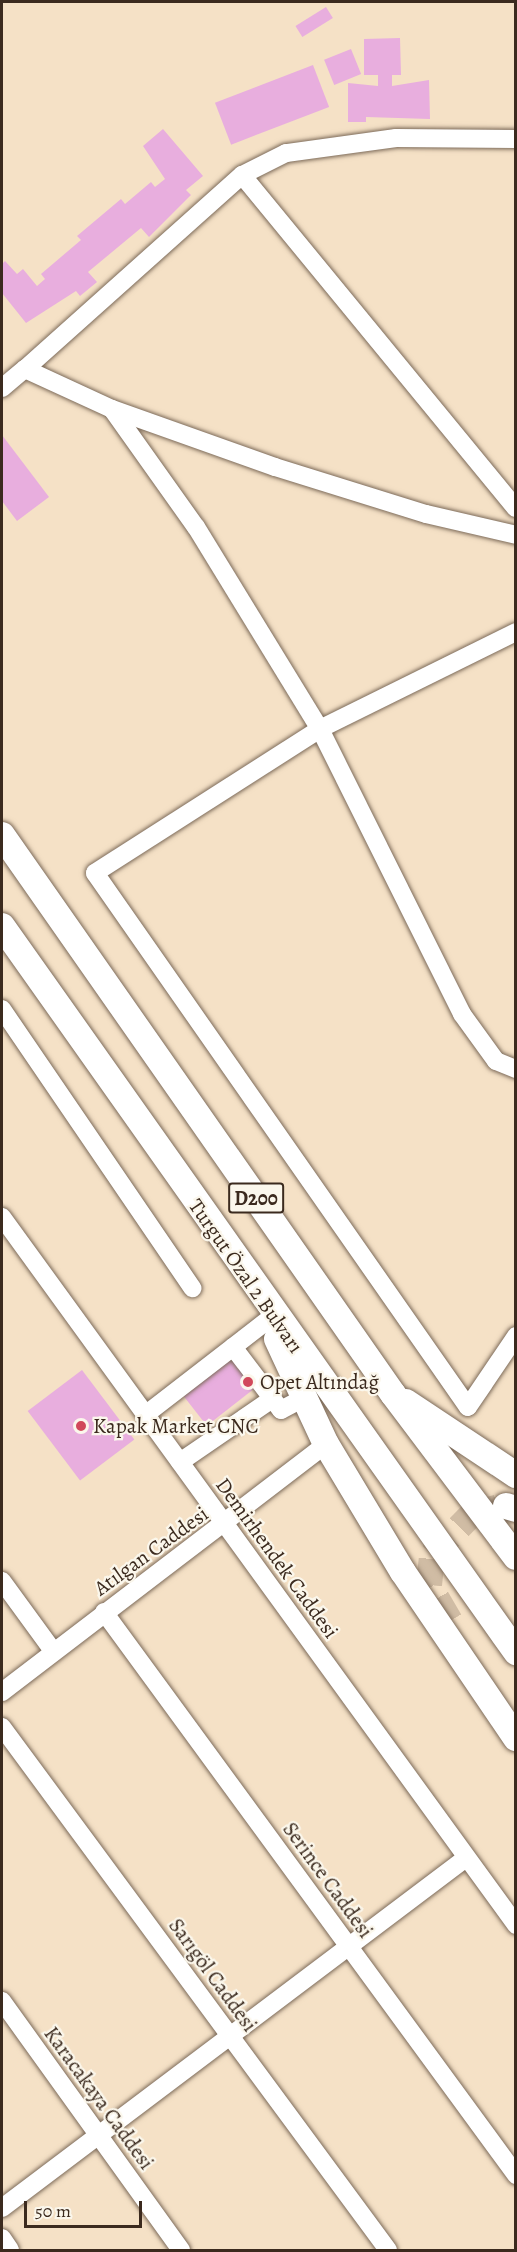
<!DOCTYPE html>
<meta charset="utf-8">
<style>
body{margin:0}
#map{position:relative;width:517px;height:2252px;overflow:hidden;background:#f5e1c6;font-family:Alegreya,serif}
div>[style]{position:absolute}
.building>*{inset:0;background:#e8aede;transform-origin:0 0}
.highway-tunnel>*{height:26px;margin-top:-13px;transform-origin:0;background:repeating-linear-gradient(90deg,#d0bca4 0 26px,transparent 0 39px)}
.roads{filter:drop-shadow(0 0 2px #7c6a59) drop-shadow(0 0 2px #7c6a59)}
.minor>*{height:18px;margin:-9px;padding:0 9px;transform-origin:9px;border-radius:9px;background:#fff}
.highway>*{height:26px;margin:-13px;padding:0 13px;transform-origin:13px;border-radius:13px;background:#fff}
.dots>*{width:16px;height:16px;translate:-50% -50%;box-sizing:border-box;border:3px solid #fbf7ec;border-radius:50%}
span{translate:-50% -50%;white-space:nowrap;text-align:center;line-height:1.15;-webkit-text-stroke:4.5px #fbf7ec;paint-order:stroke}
.shield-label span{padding:2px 4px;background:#fbf7ec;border:2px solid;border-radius:4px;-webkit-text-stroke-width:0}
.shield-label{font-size:20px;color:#3b2a1e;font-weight:700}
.street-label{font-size:21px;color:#3b2a1e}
.poi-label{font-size:21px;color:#3b2a1e}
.left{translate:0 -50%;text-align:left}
.frame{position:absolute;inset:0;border:3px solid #3b2a1e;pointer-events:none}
.scale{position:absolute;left:24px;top:2201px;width:118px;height:27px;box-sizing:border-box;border:3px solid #3b2a1e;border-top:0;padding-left:8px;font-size:18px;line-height:21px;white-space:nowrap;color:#3b2a1e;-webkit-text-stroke:4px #fbf7ec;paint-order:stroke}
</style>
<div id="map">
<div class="building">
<i style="left:326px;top:7px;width:13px;height:36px;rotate:58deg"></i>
<i style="clip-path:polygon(400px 38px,401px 75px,392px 75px,392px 86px,429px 80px,430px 119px,366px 117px,366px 122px,348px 122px,348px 83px,378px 86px,378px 75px,364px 75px,364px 39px)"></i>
<i style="left:351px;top:49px;width:27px;height:29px;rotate:68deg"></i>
<i style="left:313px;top:65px;width:45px;height:105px;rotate:69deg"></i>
<i style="clip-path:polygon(163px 129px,203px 176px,186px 190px,191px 195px,149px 237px,141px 228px,88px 272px,97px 282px,80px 296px,76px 291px,26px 323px,2px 293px,2px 264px,5px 261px,17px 274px,23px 269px,37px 286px,45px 279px,41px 274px,81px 240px,77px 236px,121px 199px,125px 204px,151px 182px,155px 187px,165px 179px,143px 146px)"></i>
<i style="clip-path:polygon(2px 435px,49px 497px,17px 521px,2px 501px)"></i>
<i style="left:234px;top:1355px;width:39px;height:65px;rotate:52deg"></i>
<i style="left:82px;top:1370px;width:87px;height:68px;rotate:53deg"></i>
</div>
<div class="highway-tunnel">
<i style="left:450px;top:1621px;width:42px;rotate:-120.3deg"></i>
<i style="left:429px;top:1585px;width:30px;rotate:-84deg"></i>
<i style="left:432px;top:1555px;width:57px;rotate:-45.7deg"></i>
<i style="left:472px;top:1514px;width:29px;rotate:-14deg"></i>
</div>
<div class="roads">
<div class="minor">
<i style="left:516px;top:139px;width:120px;rotate:-179.5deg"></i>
<i style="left:396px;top:138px;width:111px;rotate:172.2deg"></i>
<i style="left:286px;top:153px;width:49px;rotate:153.4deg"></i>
<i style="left:242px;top:175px;width:291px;rotate:138.2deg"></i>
<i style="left:25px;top:369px;width:96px;rotate:24.7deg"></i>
<i style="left:112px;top:409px;width:173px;rotate:19.6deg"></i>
<i style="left:275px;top:467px;width:158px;rotate:17.3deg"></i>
<i style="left:426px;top:514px;width:92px;rotate:13.1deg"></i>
<i style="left:242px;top:175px;width:431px;rotate:50.6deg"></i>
<i style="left:2px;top:388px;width:30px;rotate:-40deg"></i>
<i style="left:112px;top:409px;width:145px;rotate:54.6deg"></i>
<i style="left:196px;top:527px;width:237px;rotate:58.5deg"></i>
<i style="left:320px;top:729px;width:318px;rotate:63.5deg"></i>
<i style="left:462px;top:1014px;width:58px;rotate:54.1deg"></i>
<i style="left:496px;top:1061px;width:22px;rotate:22deg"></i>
<i style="left:516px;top:632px;width:219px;rotate:153.7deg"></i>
<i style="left:320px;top:729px;width:267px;rotate:147.4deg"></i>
<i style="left:95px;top:873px;width:651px;rotate:55.07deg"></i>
<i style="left:468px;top:1407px;width:86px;rotate:-55.9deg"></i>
<i style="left:2px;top:1009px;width:338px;rotate:55.7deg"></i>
<i style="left:2px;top:1217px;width:875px;rotate:54.02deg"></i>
<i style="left:233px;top:1347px;width:79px;rotate:52.7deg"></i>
<i style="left:281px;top:1410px;width:26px;rotate:-28deg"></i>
<i style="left:145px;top:1415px;width:155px;rotate:-37.7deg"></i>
<i style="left:180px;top:1462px;width:112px;rotate:-34.4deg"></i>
<i style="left:2px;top:1581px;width:87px;rotate:53.9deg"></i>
<i style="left:104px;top:1612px;width:698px;rotate:53.8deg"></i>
<i style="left:2px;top:1692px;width:408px;rotate:-37.4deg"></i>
<i style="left:2px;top:1727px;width:650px;rotate:53.57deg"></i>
<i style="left:2px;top:2001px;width:307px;rotate:54.3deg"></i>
<i style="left:2px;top:2208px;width:581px;rotate:-37.03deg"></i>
<i style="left:2px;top:2238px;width:14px;rotate:56deg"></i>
</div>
<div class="highway">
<i style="left:2px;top:835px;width:682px;rotate:55.03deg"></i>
<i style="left:393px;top:1394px;width:204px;rotate:53deg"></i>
<i style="left:2px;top:926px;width:890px;rotate:54.7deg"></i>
<i style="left:277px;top:1339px;width:116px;rotate:65deg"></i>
<i style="left:326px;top:1444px;width:149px;rotate:59deg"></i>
<i style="left:403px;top:1572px;width:201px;rotate:55.8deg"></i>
<i style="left:406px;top:1402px;width:132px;rotate:33.6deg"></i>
<i style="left:506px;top:1506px;width:10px;rotate:17deg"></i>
</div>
</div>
<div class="dots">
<i style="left:248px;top:1382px;background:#d1495b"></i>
<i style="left:81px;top:1426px;background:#d1495b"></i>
</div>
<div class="shield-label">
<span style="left:256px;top:1198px">D200</span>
</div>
<div class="street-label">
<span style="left:246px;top:1276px;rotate:55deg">Turgut Özal 2 Bulvarı</span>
<span style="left:151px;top:1551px;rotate:-36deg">Atılgan Caddesi</span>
<span style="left:277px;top:1558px;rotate:54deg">Demirhendek Caddesi</span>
<span style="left:328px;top:1880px;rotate:54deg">Serince Caddesi</span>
<span style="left:213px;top:1975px;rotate:54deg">Sarıgöl Caddesi</span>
<span style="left:99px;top:2098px;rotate:54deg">Karacakaya Caddesi</span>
</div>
<div class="poi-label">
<span class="left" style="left:260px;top:1382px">Opet Altındağ</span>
<span class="left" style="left:93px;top:1426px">Kapak Market CNC</span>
</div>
<div class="frame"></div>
<div class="scale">50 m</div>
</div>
